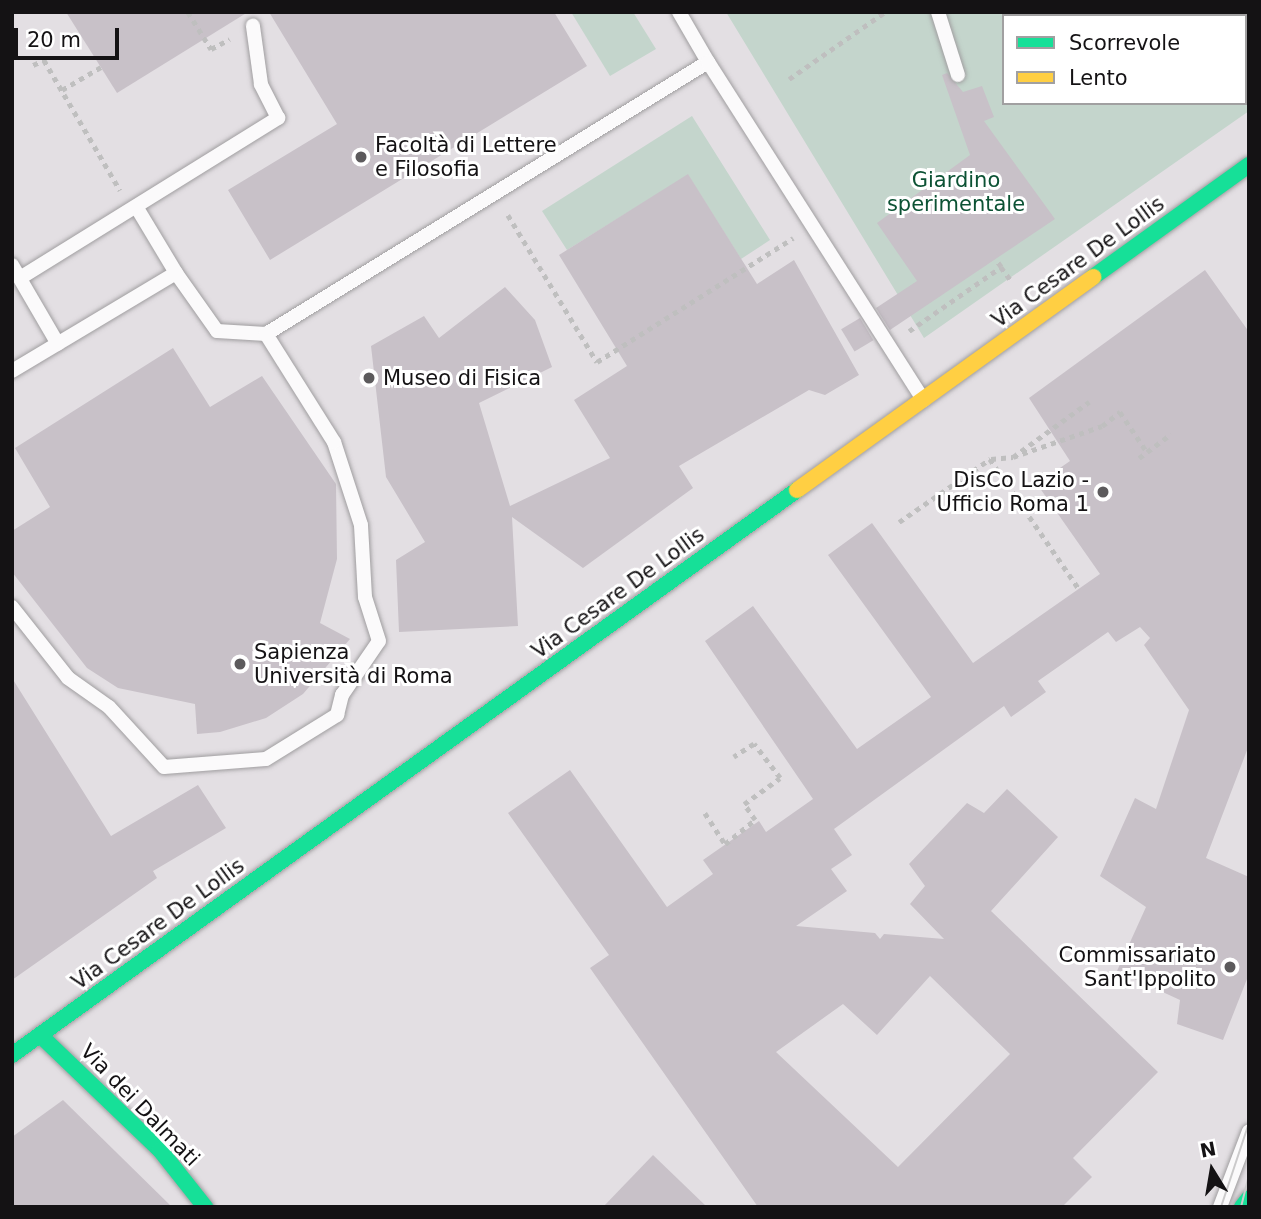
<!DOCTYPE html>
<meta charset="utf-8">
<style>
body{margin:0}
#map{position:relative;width:1261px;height:1219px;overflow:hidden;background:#e3dfe3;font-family:"DejaVu Sans",sans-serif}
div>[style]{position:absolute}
.green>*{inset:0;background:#c4d5cc}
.building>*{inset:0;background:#c8c1c8;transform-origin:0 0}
.path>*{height:4.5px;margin-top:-2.25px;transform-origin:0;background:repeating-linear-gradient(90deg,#bfbfbf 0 5px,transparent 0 10px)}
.roads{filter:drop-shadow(0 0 2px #a09ea0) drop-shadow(0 0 2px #a09ea0)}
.lane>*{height:14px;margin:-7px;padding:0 7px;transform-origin:7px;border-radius:7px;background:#fbfafb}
.fast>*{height:16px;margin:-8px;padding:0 8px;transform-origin:8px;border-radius:8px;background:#16e098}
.slow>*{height:16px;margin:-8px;padding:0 8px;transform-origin:8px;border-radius:8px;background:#ffcf43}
.tram>*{height:2px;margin:-1px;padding:0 1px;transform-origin:1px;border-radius:1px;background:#cbcacb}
.dots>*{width:19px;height:19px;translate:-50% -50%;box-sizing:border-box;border:4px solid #fff;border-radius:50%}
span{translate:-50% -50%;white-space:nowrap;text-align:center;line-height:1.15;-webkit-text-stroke:6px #fff;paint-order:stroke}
.poi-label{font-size:21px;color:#141214}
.left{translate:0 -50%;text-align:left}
.right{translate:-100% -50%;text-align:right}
.park-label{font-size:21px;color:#0c5234}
.street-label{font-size:21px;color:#141214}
.frame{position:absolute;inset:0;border:14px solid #141214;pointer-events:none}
.legend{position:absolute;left:1002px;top:14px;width:245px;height:91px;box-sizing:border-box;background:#fff;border:2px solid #a1a0a1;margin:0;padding:9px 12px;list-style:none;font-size:21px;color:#141214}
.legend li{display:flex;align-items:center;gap:14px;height:35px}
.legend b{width:35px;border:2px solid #a1a0a1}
.north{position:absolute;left:1177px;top:1135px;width:70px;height:70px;-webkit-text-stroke:5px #fff;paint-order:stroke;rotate:349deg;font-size:19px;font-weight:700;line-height:28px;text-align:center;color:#141214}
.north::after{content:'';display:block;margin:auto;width:24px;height:32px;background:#141214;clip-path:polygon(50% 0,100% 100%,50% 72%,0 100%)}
.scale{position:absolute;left:14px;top:28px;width:105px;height:32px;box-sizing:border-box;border:4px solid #141214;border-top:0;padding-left:9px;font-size:21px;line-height:24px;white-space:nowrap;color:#141214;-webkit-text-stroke:5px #fff;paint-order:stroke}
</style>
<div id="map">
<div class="green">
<i style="clip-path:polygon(571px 12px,633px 12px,656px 49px,610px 76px)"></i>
<i style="clip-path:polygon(evenodd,726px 12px,1249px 12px,1249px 111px,924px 338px,726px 12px,1004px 16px,1245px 16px,1245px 103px,1004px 103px,1004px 16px)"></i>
<i style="clip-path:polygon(692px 116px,770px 240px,741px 259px,688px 175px,567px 250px,542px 211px)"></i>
</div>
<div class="building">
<i style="clip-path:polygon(66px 12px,248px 12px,117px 93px)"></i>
<i style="clip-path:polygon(269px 12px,554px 12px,587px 66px,270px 260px,228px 190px,337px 124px)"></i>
<i style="clip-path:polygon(947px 73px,963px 92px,982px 86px,994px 117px,984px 121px,1055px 219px,890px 330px,876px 308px,917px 281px,877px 223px,970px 155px,942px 75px)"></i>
<i style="clip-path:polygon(688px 174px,757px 284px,794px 260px,859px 375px,825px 395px,809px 390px,679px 466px,693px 488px,583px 568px,512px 517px,518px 626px,399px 632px,396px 560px,425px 542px,386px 477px,371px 346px,424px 316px,439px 338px,505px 287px,535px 320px,552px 367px,479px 403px,510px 506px,610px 458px,574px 400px,627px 366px,559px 255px)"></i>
<i style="clip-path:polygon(evenodd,1205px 270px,1249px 332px,1249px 745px,1206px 858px,1249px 877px,1249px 974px,1223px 1040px,1177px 1024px,1180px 1000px,1117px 971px,1146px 907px,1100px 876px,1135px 798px,1156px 809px,1189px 710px,1144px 645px,1150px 638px,1140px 627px,1116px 642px,1108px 632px,1038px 681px,1046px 692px,1011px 717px,1004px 706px,834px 829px,852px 855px,831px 869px,847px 891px,796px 926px,875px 933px,880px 939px,884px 934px,944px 939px,910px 904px,925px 886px,909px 864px,967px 803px,984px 813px,1007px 789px,1058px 837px,991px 911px,1158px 1072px,1073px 1158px,1092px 1177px,1062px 1207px,758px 1207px,590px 968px,609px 955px,508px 813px,570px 770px,667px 907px,713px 874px,703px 860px,759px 821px,766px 832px,813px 799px,705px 641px,753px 606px,857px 749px,931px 697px,828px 555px,872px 523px,973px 663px,1100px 574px,1037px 484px,1070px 461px,1029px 398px,1205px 270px,930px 976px,1010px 1054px,898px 1167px,776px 1052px,843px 1004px,877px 1035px,930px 976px)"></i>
<i style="left:860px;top:318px;width:26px;height:22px;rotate:59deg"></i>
<i style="clip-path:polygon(173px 348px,210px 407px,262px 376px,336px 484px,337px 559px,320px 623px,350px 639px,303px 694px,266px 718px,220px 732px,197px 734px,195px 704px,118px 688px,87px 668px,12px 572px,12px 531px,50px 507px,15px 448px)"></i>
<i style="clip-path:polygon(12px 678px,111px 836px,198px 785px,226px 828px,153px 871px,157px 878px,12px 980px)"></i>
<i style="clip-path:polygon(63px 1100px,172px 1207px,12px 1207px,12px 1137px)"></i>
<i style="clip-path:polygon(653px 1155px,707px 1207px,603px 1207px)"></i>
</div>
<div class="path">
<i style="left:188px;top:12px;width:44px;rotate:58.1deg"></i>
<i style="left:211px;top:49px;width:21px;rotate:-28deg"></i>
<i style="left:33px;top:65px;width:12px;rotate:-24deg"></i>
<i style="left:44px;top:60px;width:151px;rotate:59.7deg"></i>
<i style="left:789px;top:79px;width:117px;rotate:-34.9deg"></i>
<i style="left:62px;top:90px;width:45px;rotate:-30.5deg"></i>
<i style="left:508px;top:215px;width:172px;rotate:58.8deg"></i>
<i style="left:597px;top:362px;width:232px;rotate:-32.3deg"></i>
<i style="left:1001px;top:267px;width:15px;rotate:53deg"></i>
<i style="left:909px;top:331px;width:112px;rotate:-34.8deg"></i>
<i style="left:1001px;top:267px;width:9px;rotate:-126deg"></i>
<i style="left:1013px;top:457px;width:94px;rotate:-19.2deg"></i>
<i style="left:1102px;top:426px;width:23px;rotate:-38deg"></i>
<i style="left:1120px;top:412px;width:48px;rotate:56deg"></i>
<i style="left:1147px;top:452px;width:30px;rotate:-37deg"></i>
<i style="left:1139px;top:458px;width:10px;rotate:-37deg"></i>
<i style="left:991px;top:459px;width:22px;rotate:-5deg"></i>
<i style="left:1013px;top:457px;width:94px;rotate:-35.9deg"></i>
<i style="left:899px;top:522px;width:111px;rotate:-34.7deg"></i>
<i style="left:990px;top:459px;width:158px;rotate:55.6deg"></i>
<i style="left:705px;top:813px;width:37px;rotate:57deg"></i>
<i style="left:725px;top:844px;width:38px;rotate:-39deg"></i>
<i style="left:755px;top:820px;width:19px;rotate:-125deg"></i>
<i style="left:744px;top:804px;width:44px;rotate:-35.8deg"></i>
<i style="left:780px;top:778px;width:43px;rotate:-127.4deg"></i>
<i style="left:754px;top:744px;width:24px;rotate:147deg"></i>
</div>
<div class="roads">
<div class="lane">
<i style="left:679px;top:12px;width:58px;rotate:59.9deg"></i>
<i style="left:938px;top:12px;width:66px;rotate:72.4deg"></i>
<i style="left:137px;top:208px;width:76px;rotate:59deg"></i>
<i style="left:12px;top:265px;width:91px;rotate:59.8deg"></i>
<i style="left:20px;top:278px;width:304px;rotate:-31.8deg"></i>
<i style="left:278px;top:118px;width:38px;rotate:-117deg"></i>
<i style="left:261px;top:84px;width:59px;rotate:-97.9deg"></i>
<i style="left:12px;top:371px;width:191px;rotate:-30.9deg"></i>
<i style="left:176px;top:273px;width:71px;rotate:54.7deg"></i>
<i style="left:217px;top:331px;width:49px;rotate:3.5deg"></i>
<i style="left:266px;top:334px;width:519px;rotate:-31.61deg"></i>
<i style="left:708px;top:62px;width:401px;rotate:57.5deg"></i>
<i style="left:12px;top:607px;width:90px;rotate:51.7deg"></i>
<i style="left:68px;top:678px;width:50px;rotate:35.3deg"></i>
<i style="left:109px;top:707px;width:81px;rotate:47.5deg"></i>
<i style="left:164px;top:767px;width:102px;rotate:-4.5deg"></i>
<i style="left:266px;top:759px;width:84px;rotate:-31.8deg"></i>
<i style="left:337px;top:715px;width:21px;rotate:-76deg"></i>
<i style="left:342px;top:695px;width:65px;rotate:-55.6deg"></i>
<i style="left:379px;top:641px;width:46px;rotate:-107.7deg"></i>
<i style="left:365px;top:597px;width:72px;rotate:-93.2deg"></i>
<i style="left:361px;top:525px;width:87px;rotate:-108deg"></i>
<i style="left:334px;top:442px;width:128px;rotate:-122.2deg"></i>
<i style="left:1220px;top:1207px;width:81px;rotate:-69.1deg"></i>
</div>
<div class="fast">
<i style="left:1093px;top:277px;width:192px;rotate:-35.7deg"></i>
<i style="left:41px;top:1036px;width:165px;rotate:43.8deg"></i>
<i style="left:160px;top:1150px;width:73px;rotate:51.7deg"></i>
<i style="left:12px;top:1055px;width:967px;rotate:-35.74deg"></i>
<i style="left:1242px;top:1207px;width:11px;rotate:-52deg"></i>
</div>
<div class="slow">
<i style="left:797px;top:490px;width:365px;rotate:-35.7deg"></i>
</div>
</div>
<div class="tram">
<i style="left:1221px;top:1207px;width:89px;rotate:-71.6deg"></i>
<i style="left:1241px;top:1207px;width:33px;rotate:-76deg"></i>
</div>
<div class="dots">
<i style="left:361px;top:157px;background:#5c5a5c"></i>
<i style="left:369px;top:378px;background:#5c5a5c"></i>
<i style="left:1103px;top:492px;background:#5c5a5c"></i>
<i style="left:240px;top:664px;background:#5c5a5c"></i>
<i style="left:1230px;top:967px;background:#5c5a5c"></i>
</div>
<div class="poi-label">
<span class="left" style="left:375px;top:157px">Facoltà di Lettere<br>e Filosofia</span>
<span class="left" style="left:383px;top:378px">Museo di Fisica</span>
<span class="right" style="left:1089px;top:492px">DisCo Lazio -<br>Ufficio Roma 1</span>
<span class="left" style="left:254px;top:664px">Sapienza<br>Università di Roma</span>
<span class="right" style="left:1216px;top:967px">Commissariato<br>Sant'Ippolito</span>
</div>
<div class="park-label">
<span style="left:956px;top:192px">Giardino<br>sperimentale</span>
</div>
<div class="street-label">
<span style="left:1078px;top:262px;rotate:-36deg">Via Cesare De Lollis</span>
<span style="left:618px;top:593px;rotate:-36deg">Via Cesare De Lollis</span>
<span style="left:158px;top:924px;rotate:-36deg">Via Cesare De Lollis</span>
<span style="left:140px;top:1105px;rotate:46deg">Via dei Dalmati</span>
</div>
<div class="frame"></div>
<ul class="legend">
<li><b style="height:9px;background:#16e098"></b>Scorrevole</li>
<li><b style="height:9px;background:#ffcf43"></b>Lento</li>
</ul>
<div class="north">N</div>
<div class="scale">20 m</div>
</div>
